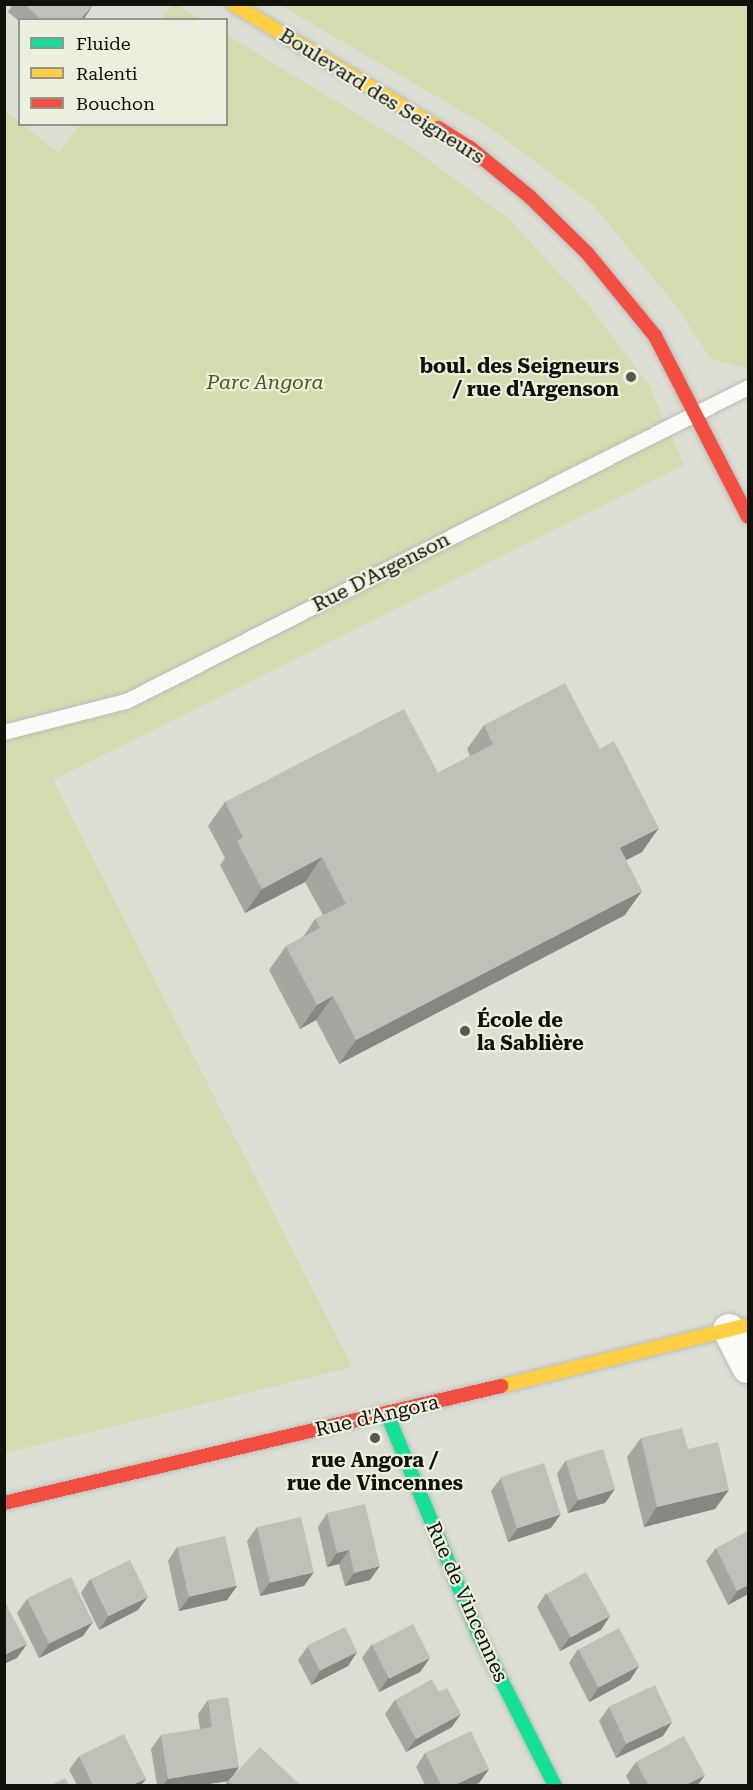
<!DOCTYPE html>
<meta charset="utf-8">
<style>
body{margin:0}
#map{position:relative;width:753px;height:1790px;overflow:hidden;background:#dcded4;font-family:"Roboto Serif",serif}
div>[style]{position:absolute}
.green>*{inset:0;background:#d3dcb1}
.roads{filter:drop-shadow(0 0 2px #bcbcb6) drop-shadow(0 0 2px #bcbcb6)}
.lane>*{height:15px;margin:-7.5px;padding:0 7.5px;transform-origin:7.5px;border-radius:7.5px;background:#fafaf9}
.street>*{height:32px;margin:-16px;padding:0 16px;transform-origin:16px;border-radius:16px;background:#fafaf9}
.fast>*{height:14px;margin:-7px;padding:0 7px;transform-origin:7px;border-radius:7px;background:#16e098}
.slow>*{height:14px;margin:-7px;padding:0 7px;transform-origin:7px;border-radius:7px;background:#ffcf43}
.jam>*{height:14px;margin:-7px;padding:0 7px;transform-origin:7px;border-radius:7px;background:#f24e42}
.wall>*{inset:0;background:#a4a69f}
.shaded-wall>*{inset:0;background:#868782}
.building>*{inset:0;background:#bfc1b9;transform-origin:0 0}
.dots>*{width:16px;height:16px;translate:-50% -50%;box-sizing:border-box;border:3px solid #ebefde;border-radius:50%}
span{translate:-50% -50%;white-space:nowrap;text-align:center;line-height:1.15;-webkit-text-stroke:4.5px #ebefde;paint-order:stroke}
.street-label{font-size:20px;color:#10110b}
.poi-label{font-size:20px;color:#10110b;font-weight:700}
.right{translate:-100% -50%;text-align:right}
.left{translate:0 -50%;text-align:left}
.park-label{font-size:20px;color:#4f581b;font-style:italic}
.frame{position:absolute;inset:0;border:6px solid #10110b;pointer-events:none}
.legend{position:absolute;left:18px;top:18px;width:210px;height:108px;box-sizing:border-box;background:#ebefde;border:2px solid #93968a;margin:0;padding:8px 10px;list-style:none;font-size:18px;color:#10110b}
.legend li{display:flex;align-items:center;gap:12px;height:30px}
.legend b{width:30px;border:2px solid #93968a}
</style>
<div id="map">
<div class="green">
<i style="clip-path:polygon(173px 4px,177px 5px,201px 19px,161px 19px)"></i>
<i style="clip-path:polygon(280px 5px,748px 5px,748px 369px,710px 358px,677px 307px,592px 204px,487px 126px)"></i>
<i style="clip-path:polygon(227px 35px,408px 145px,508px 218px,587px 303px,649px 385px,684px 465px,53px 780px,352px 1367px,5px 1453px,4px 110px,59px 153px,80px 125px,226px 124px)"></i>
</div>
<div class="roads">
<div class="lane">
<i style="left:4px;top:732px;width:126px;rotate:-14.3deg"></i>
<i style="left:126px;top:701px;width:697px;rotate:-26.79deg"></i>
</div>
<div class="street">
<i style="left:729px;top:1330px;width:42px;rotate:62.8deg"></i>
</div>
<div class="fast">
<i style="left:387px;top:1414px;width:240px;rotate:67.5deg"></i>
<i style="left:479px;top:1636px;width:168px;rotate:63.1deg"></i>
</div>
<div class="slow">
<i style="left:233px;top:4px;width:240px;rotate:31.2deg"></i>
<i style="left:501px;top:1386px;width:254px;rotate:-13.9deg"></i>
</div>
<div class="jam">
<i style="left:438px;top:128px;width:36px;rotate:32deg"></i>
<i style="left:469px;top:147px;width:79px;rotate:39.3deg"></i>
<i style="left:530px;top:197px;width:81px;rotate:44.5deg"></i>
<i style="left:588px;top:254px;width:106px;rotate:50.7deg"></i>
<i style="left:655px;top:336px;width:203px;rotate:62.8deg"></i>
<i style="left:4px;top:1503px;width:511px;rotate:-13.25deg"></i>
</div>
</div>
<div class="wall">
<i style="clip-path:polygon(13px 4px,93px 4px,93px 5px,83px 20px,20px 20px,20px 22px,8px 12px)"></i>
<i style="clip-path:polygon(484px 725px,642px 852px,626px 860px,625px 915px,339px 1064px,316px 1020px,300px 1029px,269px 970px,286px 946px,303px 937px,315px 919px,323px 915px,305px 882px,245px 913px,220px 865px,225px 858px,208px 826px,225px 802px,438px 773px,470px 756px,467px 749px)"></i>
<i style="clip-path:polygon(641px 1438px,688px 1449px,715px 1509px,644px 1527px,627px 1457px)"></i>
<i style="clip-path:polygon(566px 1460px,615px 1489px,605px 1503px,568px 1513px,557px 1474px)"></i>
<i style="clip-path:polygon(501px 1478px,551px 1528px,508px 1542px,491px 1491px)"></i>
<i style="clip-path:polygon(327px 1513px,370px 1580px,345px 1586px,339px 1564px,327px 1567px,318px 1527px)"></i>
<i style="clip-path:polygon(257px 1527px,304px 1586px,260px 1596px,247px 1541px)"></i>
<i style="clip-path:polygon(177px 1547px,237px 1586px,227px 1600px,179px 1611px,168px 1561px)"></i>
<i style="clip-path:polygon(716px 1548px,748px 1594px,728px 1605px,706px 1561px)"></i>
<i style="clip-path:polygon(90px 1579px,138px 1610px,99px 1630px,81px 1593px)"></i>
<i style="clip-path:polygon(546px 1593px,601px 1630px,560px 1651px,537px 1607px)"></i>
<i style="clip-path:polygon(27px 1599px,83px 1636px,39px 1658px,17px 1613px)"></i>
<i style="clip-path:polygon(372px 1644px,420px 1672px,379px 1692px,362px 1658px)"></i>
<i style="clip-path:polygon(308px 1646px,357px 1652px,348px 1666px,311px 1685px,298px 1660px)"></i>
<i style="clip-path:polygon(578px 1649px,639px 1666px,630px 1680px,589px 1702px,569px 1663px)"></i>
<i style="clip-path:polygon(208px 1700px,234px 1774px,300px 1785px,225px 1785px,228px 1781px,201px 1785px,157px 1785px,151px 1749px,161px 1735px,200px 1729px,198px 1714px)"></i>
<i style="clip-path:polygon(395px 1700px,452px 1727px,406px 1752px,385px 1714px)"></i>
<i style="clip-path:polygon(609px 1707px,663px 1736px,616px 1758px,599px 1721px)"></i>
<i style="clip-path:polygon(425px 1753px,489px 1769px,479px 1783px,474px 1785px,425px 1785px,416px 1767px)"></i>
<i style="clip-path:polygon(79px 1756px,146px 1779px,141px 1785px,77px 1785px,69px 1770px)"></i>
<i style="clip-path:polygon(636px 1762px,698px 1785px,631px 1785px,626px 1776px)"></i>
</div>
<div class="shaded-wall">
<i style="clip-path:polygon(93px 5px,83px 20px,80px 20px)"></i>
<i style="clip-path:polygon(659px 828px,642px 852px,603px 872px,620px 848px)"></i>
<i style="clip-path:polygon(322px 857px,305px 882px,245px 913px,262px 889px)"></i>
<i style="clip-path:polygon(642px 891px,625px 915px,339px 1064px,356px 1040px)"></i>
<i style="clip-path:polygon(333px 996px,316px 1020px,300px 1029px,317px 1005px)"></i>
<i style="clip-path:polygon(615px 1489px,605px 1503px,568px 1513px,578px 1500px)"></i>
<i style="clip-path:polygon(729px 1490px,715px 1509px,644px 1527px,657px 1507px)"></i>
<i style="clip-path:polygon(561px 1514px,551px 1528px,508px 1542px,518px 1528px)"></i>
<i style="clip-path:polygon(349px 1550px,339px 1564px,327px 1567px,337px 1553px)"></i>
<i style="clip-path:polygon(380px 1566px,370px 1580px,345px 1586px,354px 1573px)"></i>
<i style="clip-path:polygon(314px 1572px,304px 1586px,260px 1596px,270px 1582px)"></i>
<i style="clip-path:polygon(748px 1585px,748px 1594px,728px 1605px,737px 1591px)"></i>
<i style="clip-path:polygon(237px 1586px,227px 1600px,179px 1611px,189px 1597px)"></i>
<i style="clip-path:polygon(148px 1597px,138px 1610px,99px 1630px,108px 1616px)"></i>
<i style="clip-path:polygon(610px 1616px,601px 1630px,560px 1651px,570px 1637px)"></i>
<i style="clip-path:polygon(93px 1622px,83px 1636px,39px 1658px,49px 1644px)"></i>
<i style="clip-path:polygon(27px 1644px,17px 1658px,4px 1664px,4px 1655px)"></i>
<i style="clip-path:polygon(357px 1652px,348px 1666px,311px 1685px,320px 1671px)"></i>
<i style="clip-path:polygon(430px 1658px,420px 1672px,379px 1692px,388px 1678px)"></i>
<i style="clip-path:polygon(639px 1666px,630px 1680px,589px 1702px,598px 1688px)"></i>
<i style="clip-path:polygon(461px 1714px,452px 1727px,406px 1752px,416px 1739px)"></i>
<i style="clip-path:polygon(672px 1722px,663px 1736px,616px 1758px,626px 1744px)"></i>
<i style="clip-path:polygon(239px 1767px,230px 1781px,201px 1785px,163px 1785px,168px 1779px)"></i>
<i style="clip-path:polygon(489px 1769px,479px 1783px,474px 1785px,455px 1785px)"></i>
<i style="clip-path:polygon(705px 1775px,698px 1785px,686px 1785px)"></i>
<i style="clip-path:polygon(146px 1779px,141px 1785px,132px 1785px)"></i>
</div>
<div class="building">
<i style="clip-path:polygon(25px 4px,93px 4px,93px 5px,80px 20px,41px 20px)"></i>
<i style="clip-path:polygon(565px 683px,600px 749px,614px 741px,659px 828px,620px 848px,642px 891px,356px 1040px,333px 996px,317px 1005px,286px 946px,320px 928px,315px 919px,346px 904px,322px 857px,262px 889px,237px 841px,243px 837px,225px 802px,404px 709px,438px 773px,493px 744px,484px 725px)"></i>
<i style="clip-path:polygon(682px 1428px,688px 1449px,718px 1442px,729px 1490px,657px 1507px,641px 1438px)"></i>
<i style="left:603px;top:1449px;width:42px;height:39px;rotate:73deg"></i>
<i style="left:544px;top:1463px;width:54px;height:46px;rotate:72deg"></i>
<i style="clip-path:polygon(365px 1504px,380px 1566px,354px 1573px,349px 1550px,337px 1553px,327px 1513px)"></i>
<i style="left:301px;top:1517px;width:57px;height:45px;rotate:77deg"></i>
<i style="clip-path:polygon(748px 1531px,748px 1585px,737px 1591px,716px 1548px)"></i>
<i style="left:225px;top:1536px;width:51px;height:49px;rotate:77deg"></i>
<i style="left:130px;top:1560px;width:41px;height:44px;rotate:64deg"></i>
<i style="left:586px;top:1572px;width:50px;height:45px;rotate:61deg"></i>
<i style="left:71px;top:1577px;width:50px;height:49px;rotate:64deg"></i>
<i style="clip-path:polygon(4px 1600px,27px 1644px,4px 1655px)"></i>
<i style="left:413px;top:1624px;width:38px;height:46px;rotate:63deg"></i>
<i style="left:345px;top:1627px;width:28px;height:42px;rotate:64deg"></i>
<i style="left:619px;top:1628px;width:43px;height:46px;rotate:62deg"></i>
<i style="clip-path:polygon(432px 1679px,439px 1692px,447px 1688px,461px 1714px,416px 1739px,395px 1700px)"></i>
<i style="left:655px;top:1685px;width:41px;height:51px;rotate:65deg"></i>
<i style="clip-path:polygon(228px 1697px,239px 1767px,168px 1779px,161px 1735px,212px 1727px,208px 1700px)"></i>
<i style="clip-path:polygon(471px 1731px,489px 1769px,455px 1785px,441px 1785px,425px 1753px)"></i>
<i style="clip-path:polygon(124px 1734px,146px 1779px,132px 1785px,93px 1785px,79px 1756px)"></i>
<i style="clip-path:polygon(684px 1736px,705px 1775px,686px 1785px,648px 1785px,636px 1762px)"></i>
<i style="clip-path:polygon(260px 1747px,300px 1785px,232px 1785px,228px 1781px)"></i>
<i style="clip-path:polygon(65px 1778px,69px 1785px,51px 1785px)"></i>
</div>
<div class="dots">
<i style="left:631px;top:377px;background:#575951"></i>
<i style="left:465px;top:1031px;background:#575951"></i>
<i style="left:375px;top:1438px;background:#575951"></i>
</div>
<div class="street-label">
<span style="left:382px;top:96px;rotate:32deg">Boulevard des Seigneurs</span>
<span style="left:381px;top:572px;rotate:-27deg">Rue D'Argenson</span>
<span style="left:377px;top:1416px;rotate:-13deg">Rue d'Angora</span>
<span style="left:467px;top:1602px;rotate:66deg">Rue de Vincennes</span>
</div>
<div class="poi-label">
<span class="right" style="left:619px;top:378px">boul. des Seigneurs<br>/ rue d'Argenson</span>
<span class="left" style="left:477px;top:1032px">École de<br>la Sablière</span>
<span style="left:375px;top:1472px">rue Angora /<br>rue de Vincennes</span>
</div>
<div class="park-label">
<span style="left:265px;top:382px">Parc Angora</span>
</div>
<div class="frame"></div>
<ul class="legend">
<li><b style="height:8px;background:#16e098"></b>Fluide</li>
<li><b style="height:8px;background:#ffcf43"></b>Ralenti</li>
<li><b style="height:8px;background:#f24e42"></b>Bouchon</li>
</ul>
</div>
